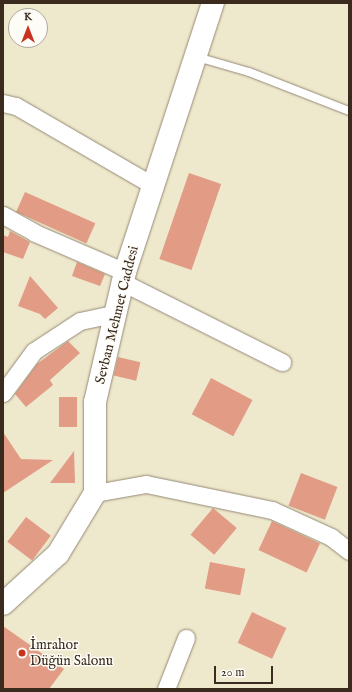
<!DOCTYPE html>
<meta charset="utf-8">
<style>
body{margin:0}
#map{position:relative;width:352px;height:692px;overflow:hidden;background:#eee8cc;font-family:"IM FELL English",serif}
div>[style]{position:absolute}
.building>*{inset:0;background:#e29c85;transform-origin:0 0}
.roads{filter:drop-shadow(0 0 1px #948975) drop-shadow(0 0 1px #948975)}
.lane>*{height:8px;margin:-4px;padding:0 4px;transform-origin:4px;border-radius:4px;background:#fff}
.street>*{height:17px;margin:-8.5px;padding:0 8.5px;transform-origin:8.5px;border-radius:8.5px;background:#fff}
.secondary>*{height:22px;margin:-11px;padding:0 11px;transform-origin:11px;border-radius:11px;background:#fff}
.dots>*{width:11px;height:11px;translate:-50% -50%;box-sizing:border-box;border:2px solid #fdfcf7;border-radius:50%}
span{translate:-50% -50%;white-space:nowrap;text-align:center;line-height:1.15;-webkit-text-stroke:3px #fdfcf7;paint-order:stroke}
.street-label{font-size:14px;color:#3b2a1e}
.poi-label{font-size:14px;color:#3b2a1e}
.left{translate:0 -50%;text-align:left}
.frame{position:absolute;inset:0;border:4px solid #3b2a1e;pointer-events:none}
.north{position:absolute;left:8px;top:8px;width:40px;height:40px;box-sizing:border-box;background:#fdfcf7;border:1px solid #afa8a0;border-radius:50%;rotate:0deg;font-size:11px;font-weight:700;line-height:16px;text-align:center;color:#3b2a1e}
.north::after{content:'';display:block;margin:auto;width:14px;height:18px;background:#c8321e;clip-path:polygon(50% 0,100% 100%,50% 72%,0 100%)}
.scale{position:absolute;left:214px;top:666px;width:59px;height:18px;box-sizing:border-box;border:2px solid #3b2a1e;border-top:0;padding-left:5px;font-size:12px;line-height:14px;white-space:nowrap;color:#3b2a1e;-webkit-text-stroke:3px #fdfcf7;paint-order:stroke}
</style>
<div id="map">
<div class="building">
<i style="left:189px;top:173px;width:34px;height:91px;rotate:19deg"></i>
<i style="left:25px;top:192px;width:77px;height:22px;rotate:24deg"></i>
<i style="clip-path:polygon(10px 231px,30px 242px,23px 259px,3px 252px,3px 235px,8px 237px)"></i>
<i style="clip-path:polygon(77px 262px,105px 274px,100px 286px,72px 276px)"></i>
<i style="clip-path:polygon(30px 276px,58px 308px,45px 319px,40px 314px,18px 306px)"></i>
<i style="clip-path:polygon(68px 341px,80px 353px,50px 380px,53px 385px,26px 407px,15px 394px,37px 364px)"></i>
<i style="left:118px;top:357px;width:23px;height:19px;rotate:13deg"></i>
<i style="left:211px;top:378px;width:47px;height:41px;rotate:28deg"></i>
<i style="left:59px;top:397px;width:18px;height:30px"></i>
<i style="clip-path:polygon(3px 432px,21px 459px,53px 460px,3px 493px)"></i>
<i style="clip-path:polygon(74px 451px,75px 483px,50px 483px)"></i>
<i style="left:301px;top:473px;width:39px;height:35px;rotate:21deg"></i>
<i style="left:213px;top:508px;width:31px;height:35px;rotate:40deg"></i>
<i style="left:26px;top:517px;width:31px;height:31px;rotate:37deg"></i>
<i style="left:272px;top:521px;width:53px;height:32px;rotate:25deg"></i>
<i style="left:210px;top:562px;width:36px;height:27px;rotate:11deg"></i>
<i style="left:252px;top:612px;width:38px;height:34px;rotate:25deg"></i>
<i style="clip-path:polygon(3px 626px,64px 669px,49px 689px,3px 689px)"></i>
</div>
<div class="roads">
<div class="lane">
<i style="left:197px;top:57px;width:54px;rotate:16.1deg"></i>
<i style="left:249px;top:72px;width:107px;rotate:21.3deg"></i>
</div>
<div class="street">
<i style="left:3px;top:103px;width:13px;rotate:13deg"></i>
<i style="left:16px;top:106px;width:160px;rotate:30.1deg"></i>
<i style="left:3px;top:215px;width:37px;rotate:29deg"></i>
<i style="left:35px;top:233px;width:98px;rotate:23.4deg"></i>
<i style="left:124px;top:283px;width:177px;rotate:26.6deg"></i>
<i style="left:3px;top:393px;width:52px;rotate:-53.6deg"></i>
<i style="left:34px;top:351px;width:55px;rotate:-33.1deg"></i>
<i style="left:80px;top:321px;width:38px;rotate:-12deg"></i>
<i style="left:95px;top:493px;width:52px;rotate:-10deg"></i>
<i style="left:146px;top:484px;width:129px;rotate:11.7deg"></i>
<i style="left:272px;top:510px;width:65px;rotate:24.6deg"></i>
<i style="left:331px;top:537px;width:23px;rotate:38deg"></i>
<i style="left:166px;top:689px;width:55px;rotate:-68.6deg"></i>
</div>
<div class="secondary">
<i style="left:3px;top:604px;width:74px;rotate:-42.3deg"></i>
<i style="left:58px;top:554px;width:71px;rotate:-58.8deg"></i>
<i style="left:95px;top:493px;width:91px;rotate:-90deg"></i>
<i style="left:95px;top:402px;width:133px;rotate:-77deg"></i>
<i style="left:125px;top:272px;width:283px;rotate:-71.9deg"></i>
</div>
</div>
<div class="dots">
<i style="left:22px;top:653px;background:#c8321e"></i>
</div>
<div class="street-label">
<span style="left:117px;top:315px;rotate:-76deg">Sevban Mehmet Caddesi</span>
</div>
<div class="poi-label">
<span class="left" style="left:30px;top:653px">İmrahor<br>Düğün Salonu</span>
</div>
<div class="frame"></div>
<div class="north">K</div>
<div class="scale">20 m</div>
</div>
